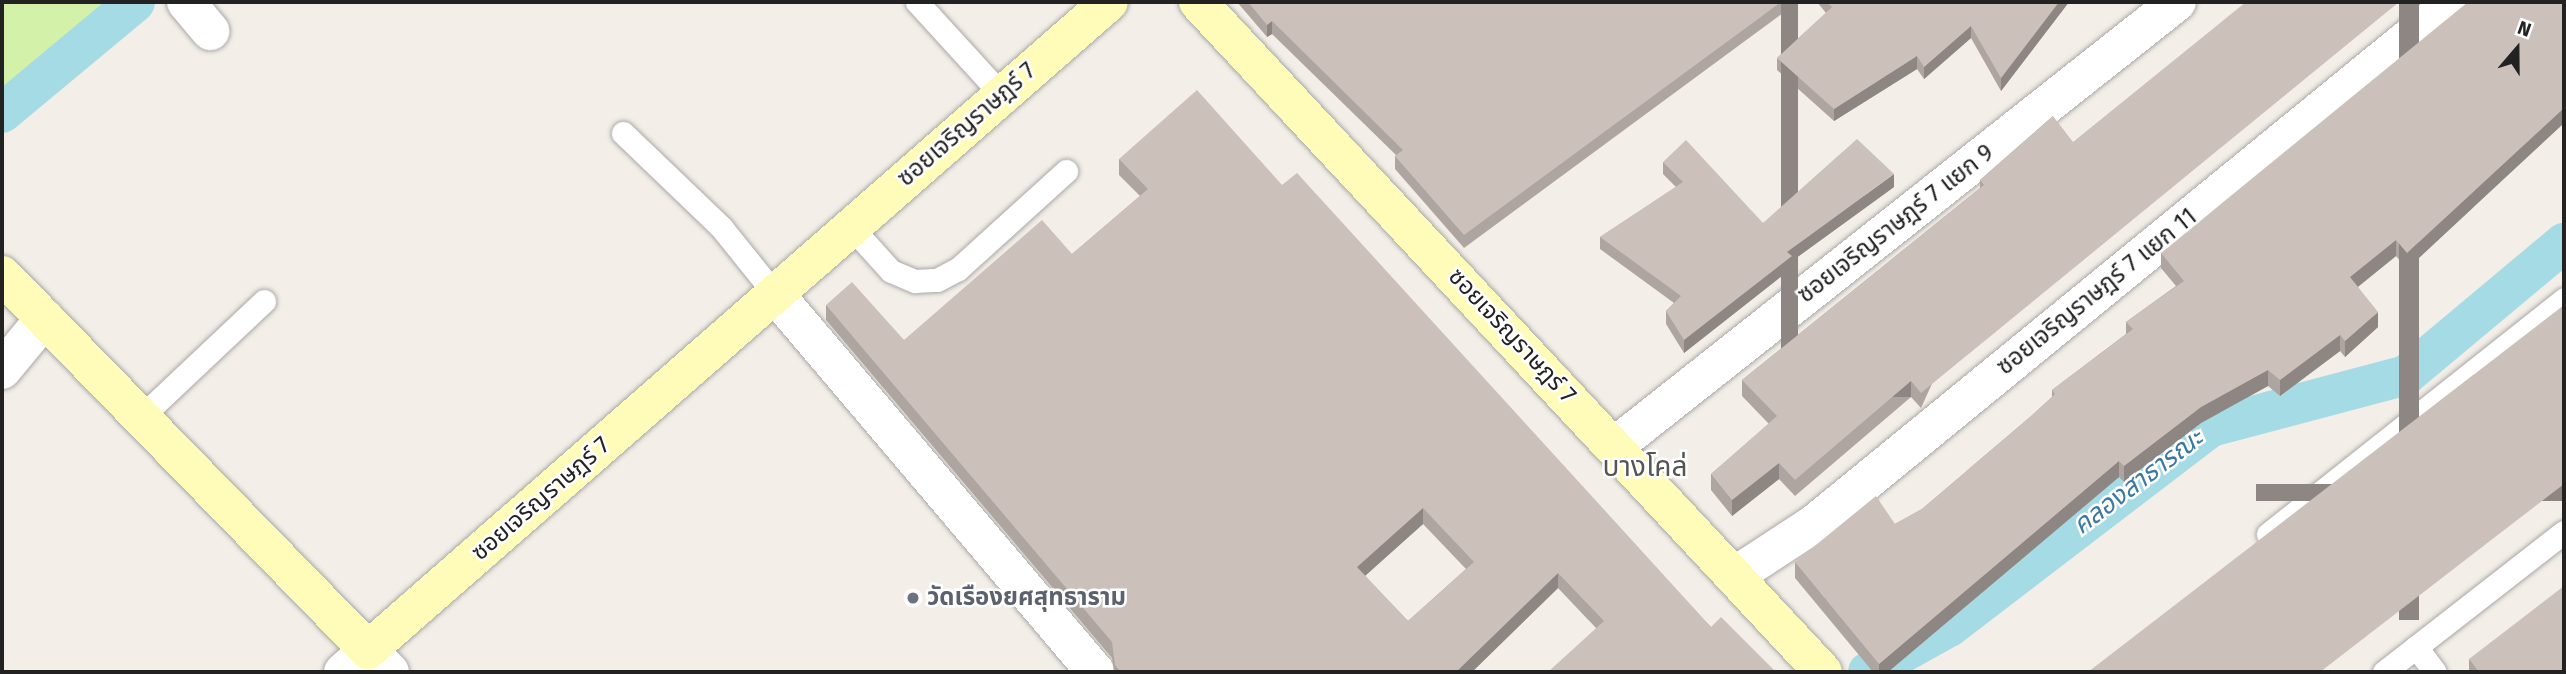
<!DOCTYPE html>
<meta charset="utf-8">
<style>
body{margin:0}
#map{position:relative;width:2566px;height:674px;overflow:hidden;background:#f3eee7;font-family:"Fira Sans","Noto Sans Thai",sans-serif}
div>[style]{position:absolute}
.grass>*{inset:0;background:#d3f1a9}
.canal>*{height:40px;margin:-20px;padding:0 20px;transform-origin:20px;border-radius:20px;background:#a4dbe4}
.roads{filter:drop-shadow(0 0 2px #a9a9a9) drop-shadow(0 0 2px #a9a9a9)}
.lane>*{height:23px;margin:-11.5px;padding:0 11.5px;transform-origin:11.5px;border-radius:11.5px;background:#fff}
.street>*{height:38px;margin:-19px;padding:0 19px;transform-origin:19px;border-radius:19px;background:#fff}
.secondary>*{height:38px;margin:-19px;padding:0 19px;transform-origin:19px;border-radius:19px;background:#fffcb9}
.wall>*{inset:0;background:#afa5a0}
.shaded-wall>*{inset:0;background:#8e8682;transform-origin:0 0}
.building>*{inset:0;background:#cbc0ba}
.dots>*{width:19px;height:19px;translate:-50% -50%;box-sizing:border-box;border:4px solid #fff;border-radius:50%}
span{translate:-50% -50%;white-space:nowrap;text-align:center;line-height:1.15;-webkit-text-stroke:5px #fff;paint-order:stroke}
.street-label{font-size:24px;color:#222}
.worship-label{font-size:24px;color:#5b616d;font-weight:700}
.left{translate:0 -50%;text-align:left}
.water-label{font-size:26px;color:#3b79a3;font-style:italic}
.quarter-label{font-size:28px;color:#555}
.frame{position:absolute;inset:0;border:4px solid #222;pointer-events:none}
.north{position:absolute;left:2482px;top:14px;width:70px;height:70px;-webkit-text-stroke:5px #fff;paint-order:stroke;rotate:20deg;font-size:19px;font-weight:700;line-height:28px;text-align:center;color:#222}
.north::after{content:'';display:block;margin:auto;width:24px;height:32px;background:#222;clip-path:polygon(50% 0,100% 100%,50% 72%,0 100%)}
</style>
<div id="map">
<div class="grass">
<i style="clip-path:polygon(2px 2px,119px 2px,2px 102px)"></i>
</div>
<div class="canal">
<i style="left:2px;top:113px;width:173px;rotate:-39.8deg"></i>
<i style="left:1868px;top:672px;width:93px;rotate:-29.1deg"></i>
<i style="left:1949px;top:627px;width:330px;rotate:-37.4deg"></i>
<i style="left:2211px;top:427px;width:202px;rotate:-14.9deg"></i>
<i style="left:2406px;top:375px;width:206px;rotate:-39.9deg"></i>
</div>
<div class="roads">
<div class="lane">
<i style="left:917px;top:2px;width:126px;rotate:47.6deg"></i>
<i style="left:623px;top:133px;width:136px;rotate:43.8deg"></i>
<i style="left:721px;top:227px;width:85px;rotate:51.2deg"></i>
<i style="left:851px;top:227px;width:59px;rotate:47.7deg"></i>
<i style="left:891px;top:271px;width:26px;rotate:23deg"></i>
<i style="left:915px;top:281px;width:22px;rotate:-3deg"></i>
<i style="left:937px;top:280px;width:24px;rotate:-28deg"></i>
<i style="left:958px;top:269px;width:146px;rotate:-42.2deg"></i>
<i style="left:141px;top:417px;width:169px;rotate:-43.3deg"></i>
<i style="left:2268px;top:534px;width:378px;rotate:-38.4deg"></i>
<i style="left:2416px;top:647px;width:31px;rotate:53deg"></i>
<i style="left:2384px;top:672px;width:228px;rotate:-37.9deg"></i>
</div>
<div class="street">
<i style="left:186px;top:2px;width:38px;rotate:50deg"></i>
<i style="left:774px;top:293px;width:497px;rotate:49.7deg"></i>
<i style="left:2px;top:370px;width:67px;rotate:-50.4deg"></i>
<i style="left:1615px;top:446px;width:716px;rotate:-38.31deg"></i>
<i style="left:1736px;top:575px;width:93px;rotate:-33.2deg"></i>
<i style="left:1814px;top:524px;width:825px;rotate:-39.25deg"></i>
<i style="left:343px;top:672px;width:33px;rotate:-41deg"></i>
<i style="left:368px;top:650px;width:31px;rotate:45deg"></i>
</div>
<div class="secondary">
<i style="left:1198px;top:2px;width:916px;rotate:46.99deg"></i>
<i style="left:2px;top:275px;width:524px;rotate:45.7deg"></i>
<i style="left:368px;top:650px;width:984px;rotate:-41.17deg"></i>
</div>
</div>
<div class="wall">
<i style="clip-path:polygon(1237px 2px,1798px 2px,1464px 248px,1395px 169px,1395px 156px,1396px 155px,1272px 34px,1267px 37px)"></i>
<i style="clip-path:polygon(1817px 2px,2069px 2px,2001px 91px,1971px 38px,1924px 79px,1917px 69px,1834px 121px,1777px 70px,1777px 58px,1826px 13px)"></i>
<i style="clip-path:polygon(2564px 2px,2564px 123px,2407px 269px,2396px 256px,2358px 287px,2378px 327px,2345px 357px,2340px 351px,2280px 396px,2268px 386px,2201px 423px,2124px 482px,2119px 477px,1888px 672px,1873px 672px,1795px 578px,1795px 562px,1895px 524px,1922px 509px,2030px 417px,2052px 397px,2052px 390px,2126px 334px,2126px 322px,2176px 286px,2161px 268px,2161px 253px)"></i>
<i style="clip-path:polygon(2053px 116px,1921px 408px,1911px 397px,1795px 496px,1779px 479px,1732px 516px,1711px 490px,1711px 474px,1769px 424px,1742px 396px,1742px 380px,1980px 188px,1980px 180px)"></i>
<i style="clip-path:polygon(evenodd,1119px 159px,1282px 185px,1711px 627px,1776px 672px,1596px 628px,1558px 588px,1472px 672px,1114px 672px,1112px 658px,826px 320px,826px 305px,904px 340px,1072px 254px,1140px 196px,1119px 175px,1119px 159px,1423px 524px,1466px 569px,1408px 621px,1365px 576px,1423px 524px)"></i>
<i style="clip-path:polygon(1663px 162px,1763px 223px,1894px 187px,1792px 261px,1792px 268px,1684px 353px,1666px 324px,1666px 311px,1674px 303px,1600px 249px,1600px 237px,1676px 187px,1663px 174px)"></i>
<i style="clip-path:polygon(2469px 659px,2564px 672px,2469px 672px)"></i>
</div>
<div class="shaded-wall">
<i style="left:1781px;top:2px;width:17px;height:393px"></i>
<i style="clip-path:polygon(2059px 2px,2069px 2px,2001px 91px,2001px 78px)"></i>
<i style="left:2399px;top:2px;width:20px;height:618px"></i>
<i style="clip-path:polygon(1272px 21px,1272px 34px,1267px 37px,1267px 25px)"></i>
<i style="clip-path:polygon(1971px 26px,1971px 38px,1924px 79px,1924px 67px)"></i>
<i style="clip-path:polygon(1917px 56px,1917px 69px,1834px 121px,1834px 109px)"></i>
<i style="clip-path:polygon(2564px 108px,2564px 123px,2407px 269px,2407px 253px)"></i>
<i style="clip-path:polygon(1894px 174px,1894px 187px,1792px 261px,1792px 268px,1684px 353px,1684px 340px,1787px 252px)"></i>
<i style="clip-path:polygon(2396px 240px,2396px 256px,2350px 293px,2350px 277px)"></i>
<i style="clip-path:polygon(2378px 312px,2378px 327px,2345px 357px,2345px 341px)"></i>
<i style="clip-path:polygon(2340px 335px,2340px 351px,2280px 396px,2280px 380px)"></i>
<i style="clip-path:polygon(2268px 370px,2268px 386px,2201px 423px,2124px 482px,2124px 466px,2201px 407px)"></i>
<i style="left:1911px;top:381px;width:16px;height:153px;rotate:90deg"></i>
<i style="clip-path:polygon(2119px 461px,2119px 477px,1888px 672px,1879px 672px,1879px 664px)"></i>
<i style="clip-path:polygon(1779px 463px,1779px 479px,1732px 516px,1732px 500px)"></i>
<i style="left:2564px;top:484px;width:17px;height:308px;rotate:90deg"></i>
<i style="clip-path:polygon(1423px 508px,1423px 524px,1357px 583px,1357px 567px)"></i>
<i style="clip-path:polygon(1558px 573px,1558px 588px,1472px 672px,1456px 672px)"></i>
</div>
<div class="building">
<i style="clip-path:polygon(1248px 2px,1781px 2px,1464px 235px,1395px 156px,1403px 150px,1272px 21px,1267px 25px)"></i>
<i style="clip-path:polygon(1827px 2px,2059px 2px,2001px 78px,1971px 26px,1924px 67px,1917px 56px,1834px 109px,1777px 58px,1832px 7px)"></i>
<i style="clip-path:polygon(2246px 2px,2399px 2px,1921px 393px,1911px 381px,1795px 480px,1779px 463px,1732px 500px,1711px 474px,1777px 416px,1742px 380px,1984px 185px,1980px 180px,2053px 116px,2073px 142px)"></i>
<i style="clip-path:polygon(2468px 2px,2564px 2px,2564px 108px,2407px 253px,2396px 240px,2350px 277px,2378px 312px,2345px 341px,2340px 335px,2280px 380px,2268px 370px,2201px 407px,2124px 466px,2119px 461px,1879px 664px,1795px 562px,1876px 496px,1895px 524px,1922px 509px,2030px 417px,2055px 394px,2052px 390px,2133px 329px,2126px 322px,2184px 281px,2161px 253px)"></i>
<i style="clip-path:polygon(evenodd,1197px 90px,1282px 185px,1297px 173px,1711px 627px,1721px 617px,1776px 672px,1548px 672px,1604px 621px,1558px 573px,1456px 672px,1135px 672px,1135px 671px,1121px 672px,1115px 665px,1112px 642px,826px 305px,852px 282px,904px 340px,1042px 220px,1072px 254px,1148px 189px,1119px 159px,1197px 90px,1423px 508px,1474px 562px,1408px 621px,1357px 567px,1423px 508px)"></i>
<i style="clip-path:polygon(1857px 139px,1894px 174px,1787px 252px,1792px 256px,1684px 340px,1666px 311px,1681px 296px,1600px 237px,1683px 182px,1663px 162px,1686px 140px,1763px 223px)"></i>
<i style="clip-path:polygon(2564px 305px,2564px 484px,2320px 672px,2088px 672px)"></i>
<i style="clip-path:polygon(2564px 586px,2564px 672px,2479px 672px,2469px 659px)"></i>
</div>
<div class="dots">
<i style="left:913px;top:598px;background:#6b7280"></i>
</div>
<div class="street-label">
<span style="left:967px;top:125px;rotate:-41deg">ซอยเจริญราษฎร์ 7</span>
<span style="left:1896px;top:224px;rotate:-38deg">ซอยเจริญราษฎร์ 7 แยก 9</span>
<span style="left:2097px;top:292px;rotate:-39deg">ซอยเจริญราษฎร์ 7 แยก 11</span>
<span style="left:1512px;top:336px;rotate:47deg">ซอยเจริญราษฎร์ 7</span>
<span style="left:541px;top:499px;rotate:-41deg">ซอยเจริญราษฎร์ 7</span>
</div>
<div class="worship-label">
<span class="left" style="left:927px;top:598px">วัดเรืองยศสุทธาราม</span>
</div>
<div class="water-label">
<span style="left:2138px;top:482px;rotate:-37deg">คลองสาธารณะ</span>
</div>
<div class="quarter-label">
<span style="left:1645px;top:467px">บางโคล่</span>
</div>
<div class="frame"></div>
<div class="north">N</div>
</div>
